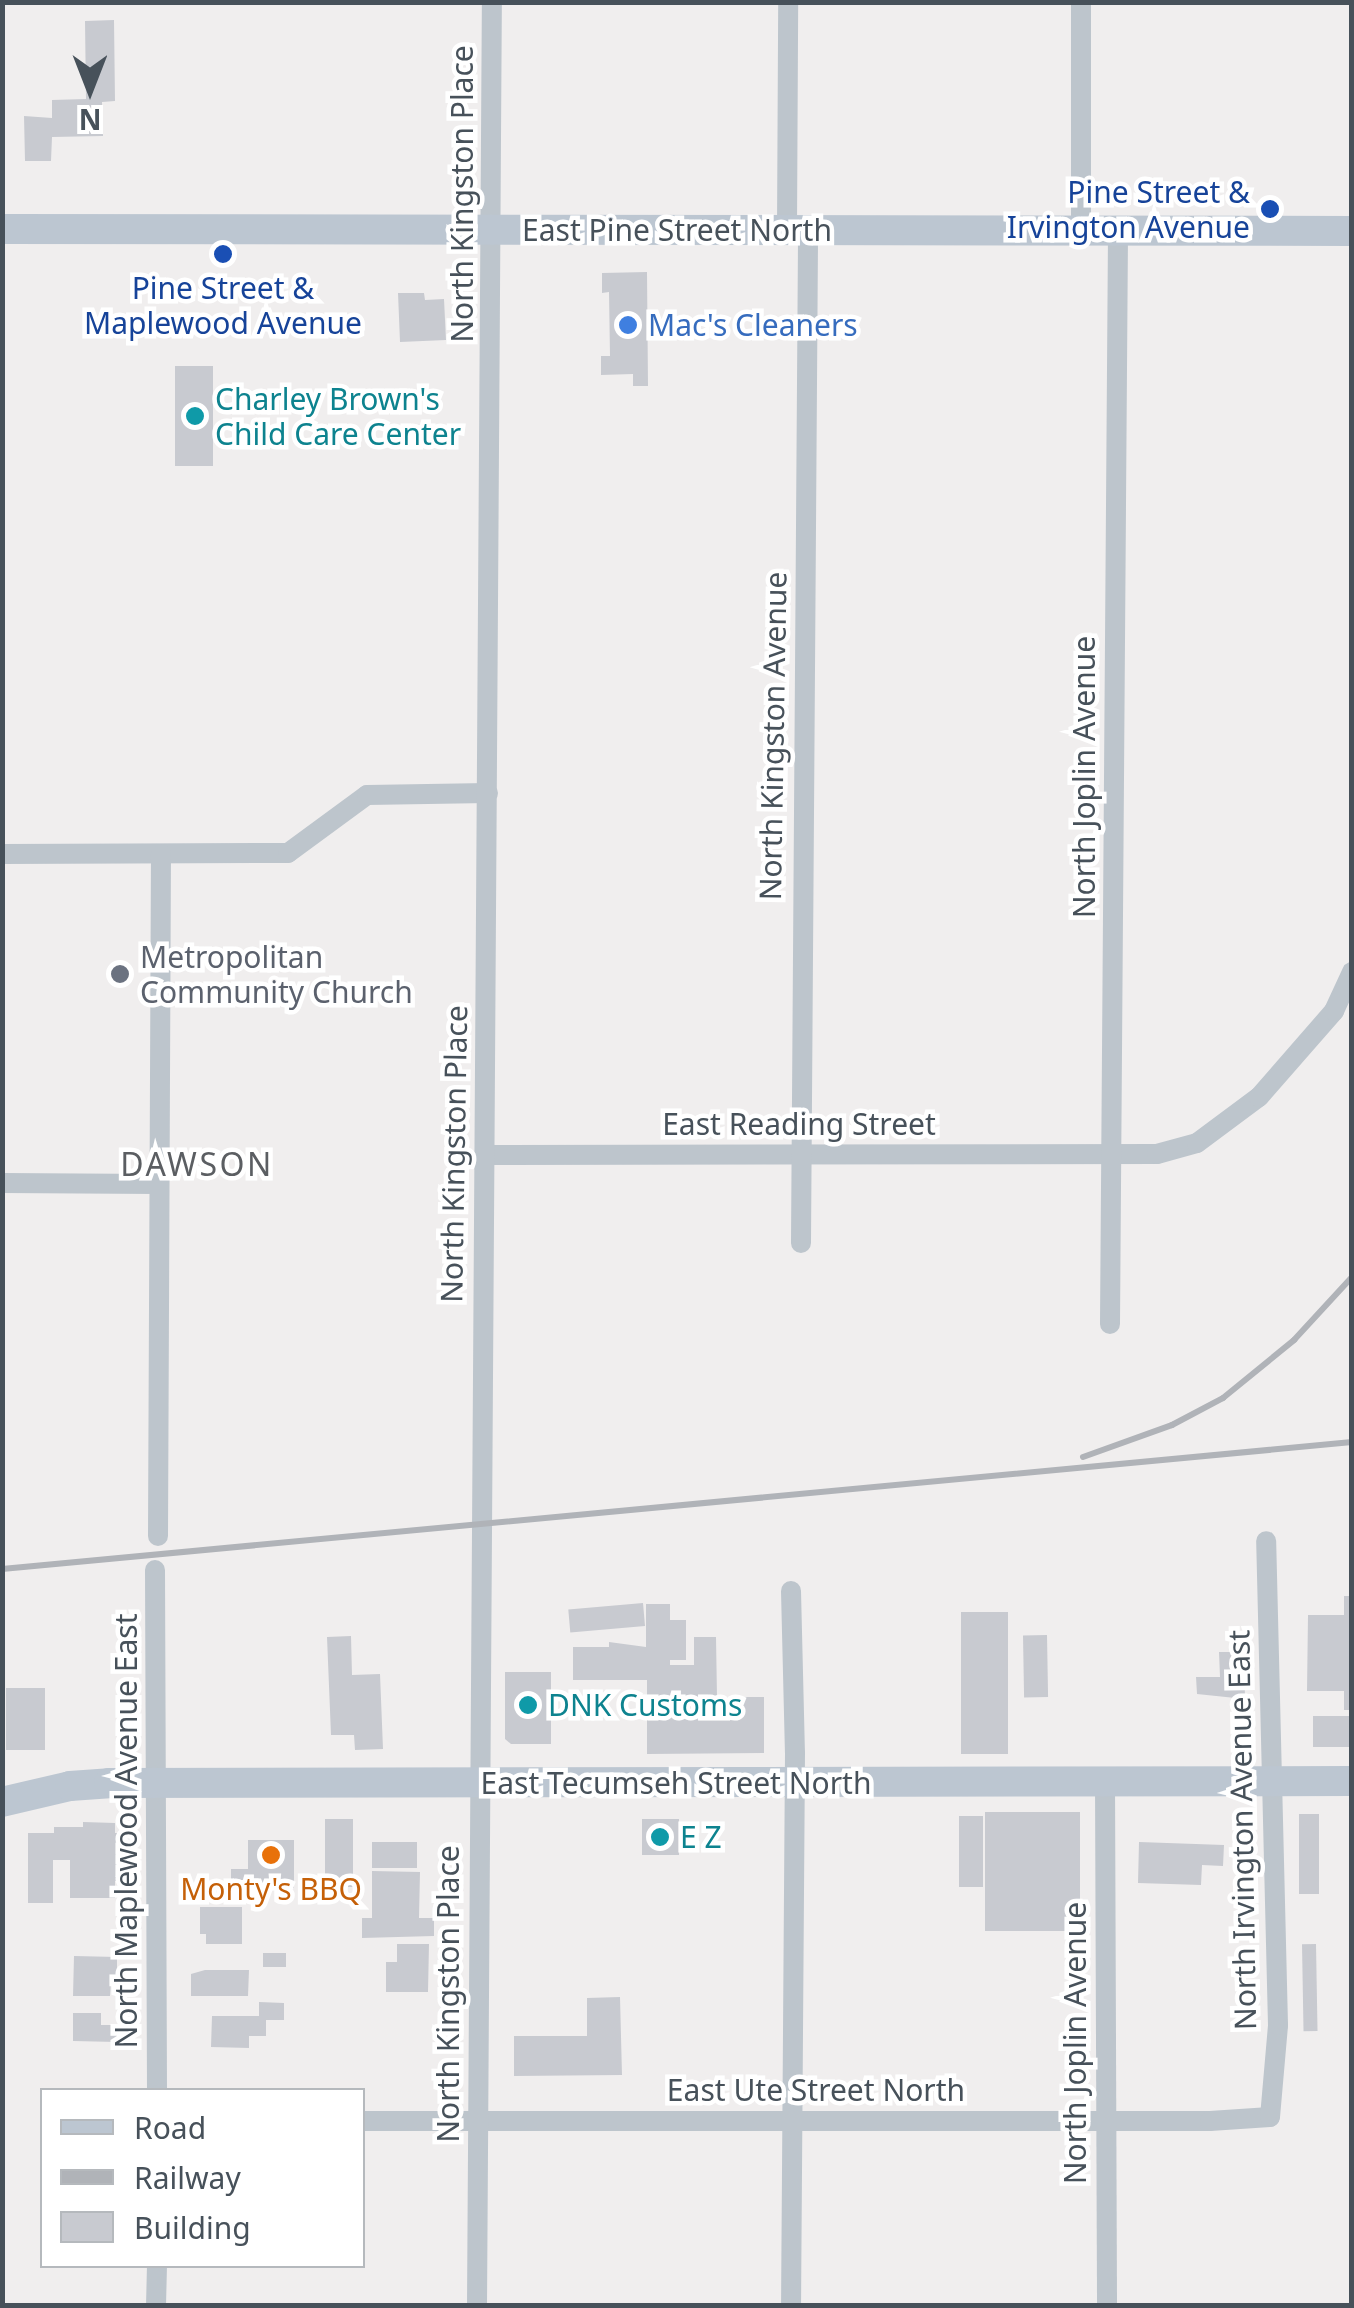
<!DOCTYPE html>
<style>
body{margin:0}
#map{position:relative;width:1354px;height:2308px;overflow:hidden;background:#f0eeee;font-family:"Noto Sans",sans-serif}
div>[style]{position:absolute}
.building>*{inset:0;background:#c8cad0;transform-origin:0 0}
.street>*{height:20px;margin:-10px;padding:0 10px;transform-origin:10px;border-radius:10px;background:#bdc5cc}
.secondary>*{height:30px;margin:-15px;padding:0 15px;transform-origin:15px;border-radius:15px;background:#bcc6d1}
.rail>*{height:6px;margin:-3px;padding:0 3px;transform-origin:3px;border-radius:3px;background:#b0b3b8}
.dots>*{width:28px;height:28px;translate:-50% -50%;box-sizing:border-box;border:5px solid #fff;border-radius:50%}
span{translate:-50% -50%;white-space:nowrap;text-align:center;line-height:1.15;-webkit-text-stroke:9px #fff;paint-order:stroke}
.transit-label{font-size:30px;color:#164399}
.right{translate:-100% -50%;text-align:right}
.street-label{font-size:30px;color:#47515a}
.shop-label{font-size:30px;color:#366cbe}
.left{translate:0 -50%;text-align:left}
.culture-label{font-size:30px;color:#0d838f}
.worship-label{font-size:30px;color:#5b616d}
.food-label{font-size:30px;color:#c56008}
.neighbourhood-label{font-size:32px;color:#5b5e62;letter-spacing:2.5px}
.frame{position:absolute;inset:0;border:5px solid #47515a;pointer-events:none}
.legend{position:absolute;left:40px;top:2088px;width:325px;height:180px;box-sizing:border-box;background:#fff;border:2px solid #b5b9bd;margin:0;padding:12px 18px;list-style:none;font-size:30px;color:#47515a}
.legend li{display:flex;align-items:center;gap:20px;height:50px}
.legend b{width:50px;border:2px solid #b5b9bd}
.north{position:absolute;left:40px;top:40px;width:100px;height:100px;-webkit-text-stroke:8px #fff;paint-order:stroke;rotate:180deg;font-size:28px;font-weight:700;line-height:40px;text-align:center;color:#47515a}
.north::after{content:'';display:block;margin:auto;width:35px;height:45px;background:#47515a;clip-path:polygon(50% 0,100% 100%,50% 72%,0 100%)}
</style>
<div id="map">
<div class="building">
<i style="clip-path:polygon(114px 20px,115px 101px,102px 102px,103px 136px,52px 137px,51px 161px,25px 161px,24px 116px,52px 118px,52px 100px,86px 99px,85px 21px)"></i>
<i style="clip-path:polygon(647px 272px,648px 386px,633px 386px,633px 374px,601px 375px,601px 356px,610px 356px,609px 292px,602px 293px,602px 273px)"></i>
<i style="clip-path:polygon(398px 293px,424px 293px,425px 300px,444px 299px,446px 340px,400px 342px)"></i>
<i style="left:175px;top:366px;width:38px;height:100px"></i>
<i style="clip-path:polygon(1344px 1596px,1352px 1596px,1352px 1710px,1344px 1710px,1344px 1691px,1307px 1691px,1308px 1615px,1344px 1615px)"></i>
<i style="left:643px;top:1603px;width:23px;height:75px;rotate:85deg"></i>
<i style="clip-path:polygon(646px 1604px,670px 1604px,670px 1620px,686px 1620px,686px 1660px,670px 1660px,670px 1665px,694px 1665px,694px 1637px,716px 1637px,717px 1697px,764px 1697px,764px 1753px,647px 1754px,647px 1680px,573px 1680px,573px 1647px,609px 1647px,609px 1642px,646px 1647px)"></i>
<i style="left:961px;top:1612px;width:47px;height:142px"></i>
<i style="left:1047px;top:1635px;width:62px;height:24px;rotate:89deg"></i>
<i style="clip-path:polygon(351px 1636px,352px 1675px,380px 1674px,383px 1749px,355px 1750px,354px 1735px,331px 1735px,327px 1637px)"></i>
<i style="clip-path:polygon(1219px 1652px,1244px 1652px,1245px 1699px,1197px 1694px,1196px 1677px,1220px 1677px)"></i>
<i style="clip-path:polygon(505px 1672px,551px 1672px,551px 1744px,511px 1744px,505px 1739px)"></i>
<i style="left:6px;top:1688px;width:39px;height:62px"></i>
<i style="left:1313px;top:1716px;width:37px;height:31px"></i>
<i style="left:985px;top:1812px;width:95px;height:119px"></i>
<i style="left:1299px;top:1814px;width:20px;height:80px"></i>
<i style="left:959px;top:1816px;width:24px;height:71px"></i>
<i style="left:353px;top:1819px;width:68px;height:28px;rotate:90deg"></i>
<i style="left:642px;top:1819px;width:37px;height:36px"></i>
<i style="clip-path:polygon(83px 1822px,115px 1823px,115px 1833px,135px 1833px,135px 1881px,115px 1881px,115px 1898px,70px 1898px,70px 1860px,53px 1860px,53px 1903px,28px 1903px,28px 1833px,54px 1833px,54px 1827px,83px 1827px)"></i>
<i style="clip-path:polygon(248px 1840px,294px 1840px,294px 1888px,231px 1887px,231px 1869px,248px 1869px)"></i>
<i style="left:372px;top:1842px;width:45px;height:26px"></i>
<i style="clip-path:polygon(1139px 1842px,1224px 1845px,1223px 1866px,1202px 1865px,1201px 1885px,1138px 1883px)"></i>
<i style="clip-path:polygon(372px 1871px,420px 1872px,419px 1918px,434px 1918px,434px 1936px,362px 1938px,362px 1918px,372px 1918px)"></i>
<i style="clip-path:polygon(200px 1907px,242px 1907px,242px 1944px,206px 1944px,206px 1934px,200px 1934px)"></i>
<i style="clip-path:polygon(397px 1944px,429px 1944px,428px 1992px,386px 1992px,386px 1962px,397px 1962px)"></i>
<i style="left:1316px;top:1944px;width:87px;height:14px;rotate:89deg"></i>
<i style="left:263px;top:1953px;width:23px;height:14px"></i>
<i style="clip-path:polygon(74px 1956px,117px 1957px,117px 1982px,111px 1981px,110px 1996px,73px 1996px)"></i>
<i style="clip-path:polygon(205px 1970px,249px 1970px,248px 1996px,191px 1996px,191px 1974px)"></i>
<i style="clip-path:polygon(620px 1997px,622px 2075px,514px 2076px,514px 2036px,587px 2036px,587px 1998px)"></i>
<i style="clip-path:polygon(259px 2002px,284px 2003px,284px 2020px,266px 2020px,266px 2036px,249px 2036px,249px 2048px,211px 2047px,212px 2016px,259px 2016px)"></i>
<i style="clip-path:polygon(73px 2013px,101px 2013px,101px 2025px,117px 2025px,117px 2042px,73px 2041px)"></i>
</div>
<div class="street">
<i style="left:1081px;top:2px;width:228px;rotate:90deg"></i>
<i style="left:787px;top:229px;width:227px;rotate:-89.7deg"></i>
<i style="left:2px;top:854px;width:286px;rotate:-0.2deg"></i>
<i style="left:288px;top:853px;width:98px;rotate:-36.3deg"></i>
<i style="left:367px;top:795px;width:121px;rotate:-0.9deg"></i>
<i style="left:484px;top:1155px;width:673px;rotate:-0.09deg"></i>
<i style="left:1157px;top:1154px;width:41px;rotate:-15.4deg"></i>
<i style="left:1197px;top:1143px;width:77px;rotate:-36.6deg"></i>
<i style="left:1259px;top:1097px;width:114px;rotate:-48.9deg"></i>
<i style="left:1334px;top:1011px;width:43px;rotate:-65.2deg"></i>
<i style="left:2px;top:1183px;width:155px;rotate:0.4deg"></i>
<i style="left:801px;top:1243px;width:1014px;rotate:-89.6deg"></i>
<i style="left:1110px;top:1324px;width:1093px;rotate:-89.58deg"></i>
<i style="left:158px;top:1536px;width:682px;rotate:-89.75deg"></i>
<i style="left:155px;top:1570px;width:520px;rotate:89.78deg"></i>
<i style="left:791px;top:1591px;width:162px;rotate:88.6deg"></i>
<i style="left:795px;top:1753px;width:553px;rotate:90.41deg"></i>
<i style="left:1105px;top:1780px;width:526px;rotate:89.78deg"></i>
<i style="left:362px;top:2121px;width:848px"></i>
<i style="left:1210px;top:2121px;width:60px;rotate:-3.8deg"></i>
<i style="left:1270px;top:2117px;width:92px;rotate:-85deg"></i>
<i style="left:1278px;top:2025px;width:484px;rotate:-91.4deg"></i>
<i style="left:156px;top:2306px;width:40px;rotate:-88.6deg"></i>
<i style="left:477px;top:2306px;width:2304px;rotate:-89.63deg"></i>
</div>
<div class="secondary">
<i style="left:2px;top:229px;width:1350px;rotate:0.08deg"></i>
<i style="left:2px;top:1802px;width:70px;rotate:-13.2deg"></i>
<i style="left:70px;top:1786px;width:39px;rotate:-4deg"></i>
<i style="left:109px;top:1783px;width:1243px;rotate:-0.09deg"></i>
</div>
<div class="rail">
<i style="left:1083px;top:1457px;width:95px;rotate:-19.8deg"></i>
<i style="left:1172px;top:1425px;width:58px;rotate:-27.9deg"></i>
<i style="left:1223px;top:1398px;width:92px;rotate:-39.2deg"></i>
<i style="left:1294px;top:1340px;width:86px;rotate:-47.4deg"></i>
<i style="left:2px;top:1569px;width:1356px;rotate:-5.37deg"></i>
</div>
<div class="dots">
<i style="left:1270px;top:209px;background:#1a4fb4"></i>
<i style="left:223px;top:254px;background:#1a4fb4"></i>
<i style="left:628px;top:325px;background:#3f7fe0"></i>
<i style="left:195px;top:416px;background:#0f9aa8"></i>
<i style="left:120px;top:974px;background:#6b7280"></i>
<i style="left:528px;top:1705px;background:#0f9aa8"></i>
<i style="left:660px;top:1837px;background:#0f9aa8"></i>
<i style="left:271px;top:1855px;background:#e8710a"></i>
</div>
<div class="transit-label">
<span class="right" style="left:1250px;top:209px">Pine Street &amp;<br>Irvington Avenue</span>
<span style="left:223px;top:305px">Pine Street &amp;<br>Maplewood Avenue</span>
</div>
<div class="street-label">
<span style="left:462px;top:194px;rotate:-90deg">North Kingston Place</span>
<span style="left:677px;top:230px">East Pine Street North</span>
<span style="left:773px;top:736px;rotate:-89deg">North Kingston Avenue</span>
<span style="left:1084px;top:777px;rotate:-90deg">North Joplin Avenue</span>
<span style="left:799px;top:1124px">East Reading Street</span>
<span style="left:454px;top:1154px;rotate:-89deg">North Kingston Place</span>
<span style="left:676px;top:1783px">East Tecumseh Street North</span>
<span style="left:1242px;top:1830px;rotate:-91deg">North Irvington Avenue East</span>
<span style="left:126px;top:1831px;rotate:-90deg">North Maplewood Avenue East</span>
<span style="left:448px;top:1994px;rotate:-90deg">North Kingston Place</span>
<span style="left:1075px;top:2043px;rotate:-90deg">North Joplin Avenue</span>
<span style="left:816px;top:2090px">East Ute Street North</span>
</div>
<div class="shop-label">
<span class="left" style="left:648px;top:325px">Mac's Cleaners</span>
</div>
<div class="culture-label">
<span class="left" style="left:215px;top:416px">Charley Brown's<br>Child Care Center</span>
<span class="left" style="left:548px;top:1705px">DNK Customs</span>
<span class="left" style="left:680px;top:1837px">E Z</span>
</div>
<div class="worship-label">
<span class="left" style="left:140px;top:974px">Metropolitan<br>Community Church</span>
</div>
<div class="food-label">
<span style="left:271px;top:1889px">Monty's BBQ</span>
</div>
<div class="neighbourhood-label">
<span style="left:197px;top:1164px">DAWSON</span>
</div>
<div class="frame"></div>
<ul class="legend">
<li><b style="height:12px;background:#bcc6d1"></b>Road</li>
<li><b style="height:12px;background:#b0b3b8"></b>Railway</li>
<li><b style="height:28px;background:#c8cad0"></b>Building</li>
</ul>
<div class="north">N</div>
</div>
